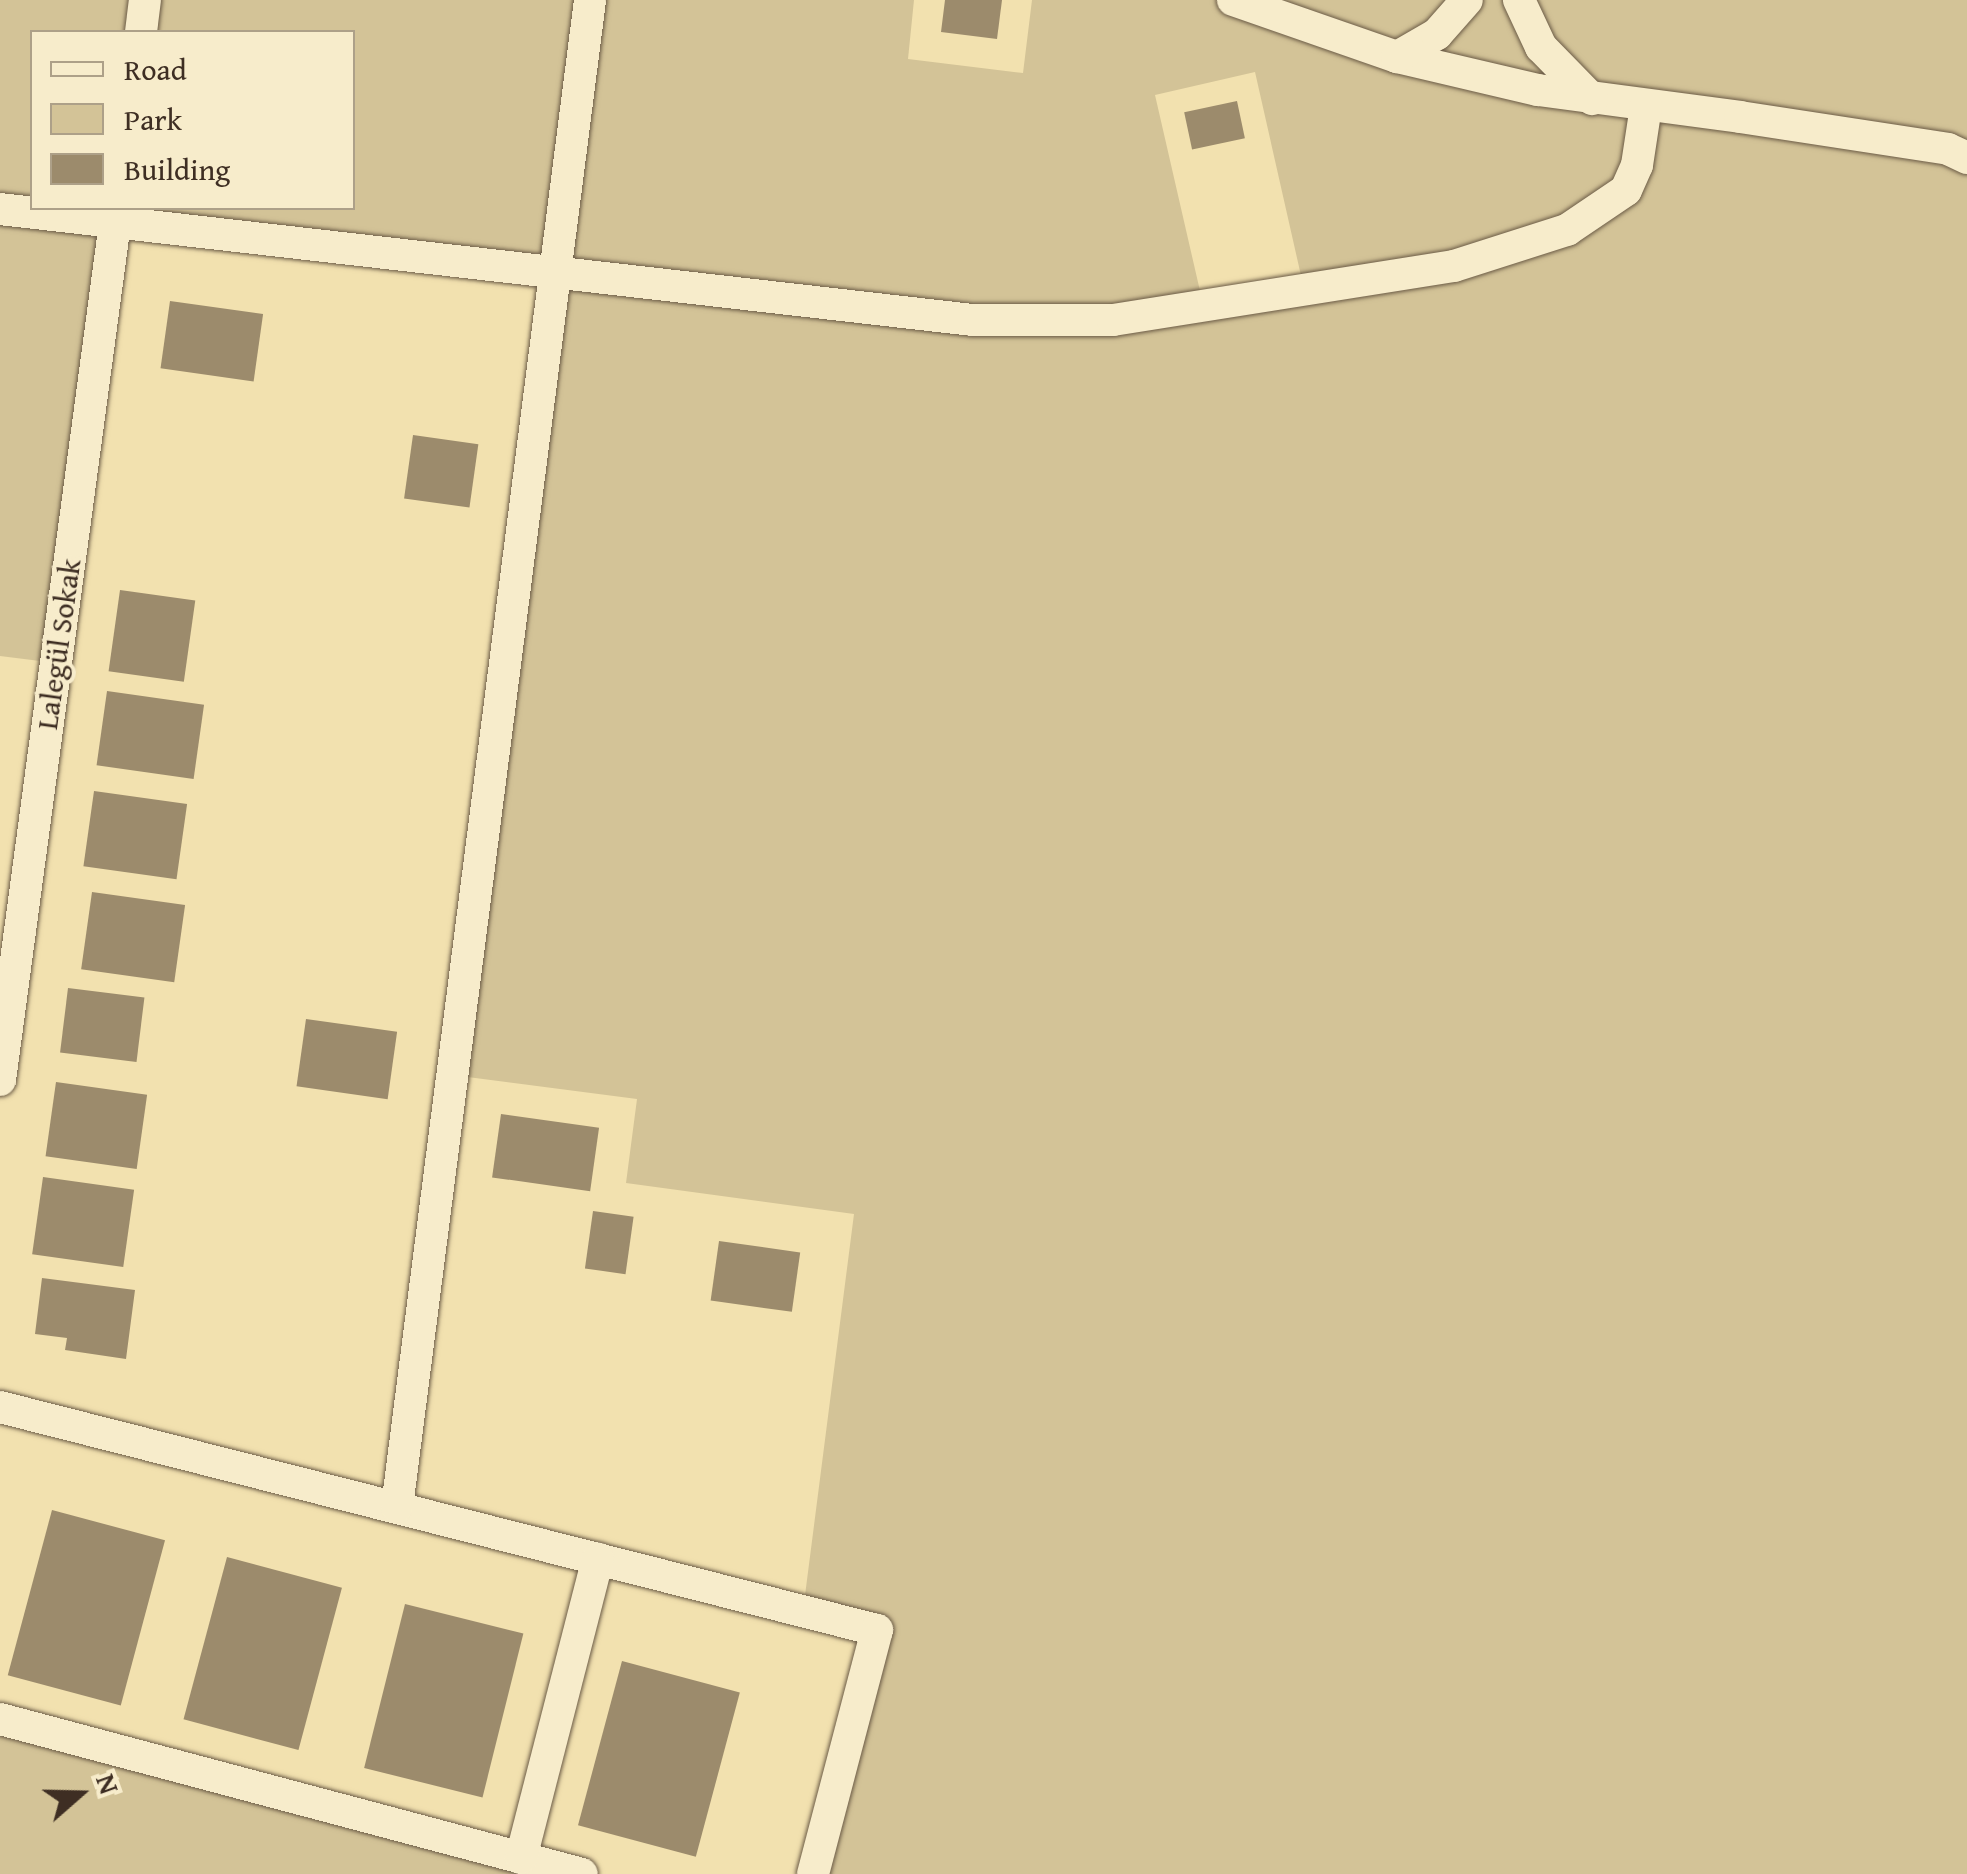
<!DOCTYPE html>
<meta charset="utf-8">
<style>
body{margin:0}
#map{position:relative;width:1967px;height:1874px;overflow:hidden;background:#f2e1af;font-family:"Gentium Book Plus",serif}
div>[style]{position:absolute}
.green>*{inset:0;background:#d3c397}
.building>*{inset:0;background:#9c8b6c;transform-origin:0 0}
.roads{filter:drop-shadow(0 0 2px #6b5b46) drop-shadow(0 0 2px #6b5b46)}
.street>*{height:32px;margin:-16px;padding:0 16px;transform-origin:16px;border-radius:16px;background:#f7eccb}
span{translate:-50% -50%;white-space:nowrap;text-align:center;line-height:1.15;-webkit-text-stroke:8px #f7eccb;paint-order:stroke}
.street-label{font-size:30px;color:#3e2e23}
.legend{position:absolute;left:30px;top:30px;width:325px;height:180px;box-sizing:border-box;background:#f7eccb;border:2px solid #ada088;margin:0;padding:12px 18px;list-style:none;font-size:30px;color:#3e2e23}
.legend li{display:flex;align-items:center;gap:20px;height:50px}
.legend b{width:50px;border:2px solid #ada088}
.north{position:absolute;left:30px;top:1744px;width:100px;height:100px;-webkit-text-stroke:8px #f7eccb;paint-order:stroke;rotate:70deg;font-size:28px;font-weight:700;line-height:40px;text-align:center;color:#3e2e23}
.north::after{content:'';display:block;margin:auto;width:35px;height:45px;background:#3e2e23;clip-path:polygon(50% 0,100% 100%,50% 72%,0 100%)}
</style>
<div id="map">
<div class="green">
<i style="clip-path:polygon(evenodd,0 0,914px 0,908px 59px,1023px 73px,1032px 0,1967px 0,1967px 1874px,813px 1874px,877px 1630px,803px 1611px,854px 1214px,626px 1183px,637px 1099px,452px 1075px,554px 275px,115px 223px,56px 663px,0 656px,0 0,32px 32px,352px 32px,352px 208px,32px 208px,32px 32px,0 0,1255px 72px,1304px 289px,1203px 304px,1155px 95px,1255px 72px)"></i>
<i style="clip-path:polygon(0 1719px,582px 1874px,0 1874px)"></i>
</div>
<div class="building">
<i style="clip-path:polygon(945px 0,1002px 0,997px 39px,941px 32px)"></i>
<i style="left:1237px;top:101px;width:38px;height:54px;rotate:78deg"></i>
<i style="left:170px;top:301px;width:94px;height:68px;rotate:8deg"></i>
<i style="left:413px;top:435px;width:66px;height:64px;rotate:8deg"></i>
<i style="left:120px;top:590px;width:76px;height:82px;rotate:8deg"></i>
<i style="left:107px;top:691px;width:98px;height:75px;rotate:8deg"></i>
<i style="left:94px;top:791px;width:94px;height:76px;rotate:8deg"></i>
<i style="left:92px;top:892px;width:94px;height:78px;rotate:8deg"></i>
<i style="left:68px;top:988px;width:77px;height:65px;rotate:7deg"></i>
<i style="left:306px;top:1019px;width:92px;height:68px;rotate:8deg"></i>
<i style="left:56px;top:1082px;width:92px;height:75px;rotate:8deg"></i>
<i style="left:501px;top:1114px;width:99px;height:64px;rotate:8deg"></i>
<i style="left:43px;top:1177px;width:92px;height:78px;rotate:8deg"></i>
<i style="left:593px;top:1211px;width:41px;height:58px;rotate:8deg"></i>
<i style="left:719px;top:1241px;width:82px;height:60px;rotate:8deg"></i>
<i style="clip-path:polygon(42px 1278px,135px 1290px,126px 1359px,65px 1350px,67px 1338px,35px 1334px)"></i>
<i style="left:52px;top:1510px;width:117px;height:171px;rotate:15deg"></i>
<i style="left:227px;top:1557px;width:119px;height:168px;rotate:15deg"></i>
<i style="left:405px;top:1604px;width:122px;height:169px;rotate:14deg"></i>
<i style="left:622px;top:1661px;width:122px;height:170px;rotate:15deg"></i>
</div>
<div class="roads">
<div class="street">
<i style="left:1233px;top:0;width:174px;rotate:19.2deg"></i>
<i style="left:1397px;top:57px;width:145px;rotate:13.2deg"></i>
<i style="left:1538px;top:90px;width:204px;rotate:7.6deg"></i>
<i style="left:1740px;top:117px;width:210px;rotate:8.7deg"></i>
<i style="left:1948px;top:149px;width:21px;rotate:25deg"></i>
<i style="left:1519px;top:0;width:52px;rotate:64.9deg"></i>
<i style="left:1541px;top:47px;width:73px;rotate:45.6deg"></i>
<i style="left:141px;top:32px;width:32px;rotate:-83deg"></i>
<i style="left:1397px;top:57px;width:46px;rotate:-29.9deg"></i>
<i style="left:1437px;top:34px;width:45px;rotate:-48.6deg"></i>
<i style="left:0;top:209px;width:978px;rotate:6.51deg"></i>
<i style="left:972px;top:320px;width:141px"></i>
<i style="left:1113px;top:320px;width:345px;rotate:-9deg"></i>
<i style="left:1454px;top:266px;width:119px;rotate:-17.7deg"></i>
<i style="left:1567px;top:230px;width:71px;rotate:-34.1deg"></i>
<i style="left:1626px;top:190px;width:27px;rotate:-66deg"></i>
<i style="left:1637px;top:165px;width:60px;rotate:-81.3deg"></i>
<i style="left:0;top:1080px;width:880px;rotate:-82.36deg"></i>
<i style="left:0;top:1407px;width:905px;rotate:14.27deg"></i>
<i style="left:877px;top:1630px;width:252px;rotate:104.7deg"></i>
<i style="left:397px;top:1507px;width:1519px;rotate:-82.7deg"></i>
<i style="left:0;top:1719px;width:602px;rotate:14.91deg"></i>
<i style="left:521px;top:1858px;width:309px;rotate:-75.6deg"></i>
</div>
</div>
<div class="street-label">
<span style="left:58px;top:644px;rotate:-82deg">Lalegül Sokak</span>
</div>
<ul class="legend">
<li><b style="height:12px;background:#f7eccb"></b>Road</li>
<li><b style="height:28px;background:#d3c397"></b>Park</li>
<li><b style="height:28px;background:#9c8b6c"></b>Building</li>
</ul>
<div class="north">N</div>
</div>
